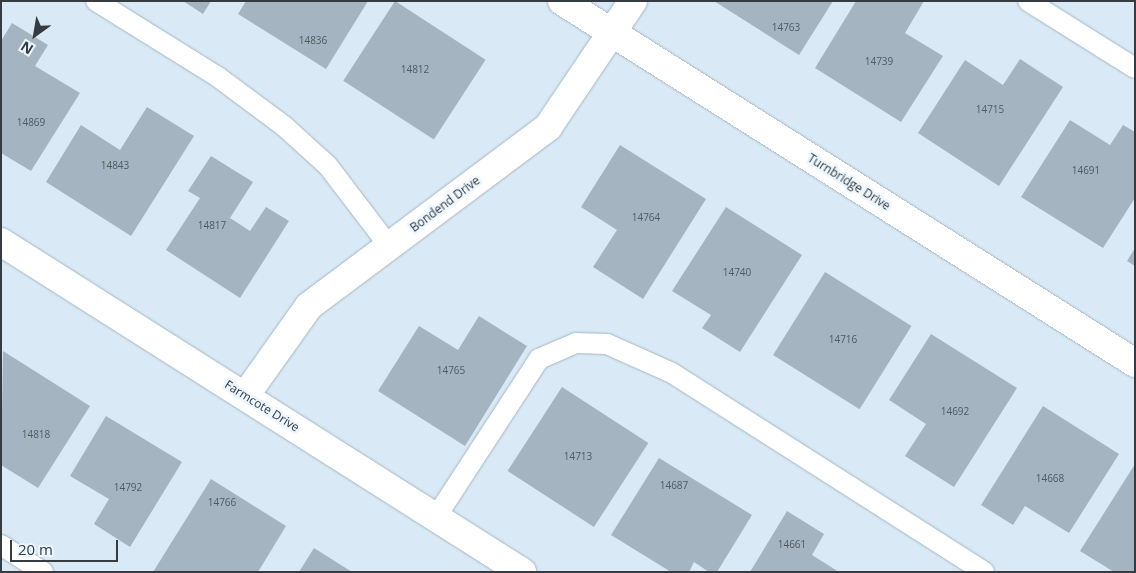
<!DOCTYPE html>
<style>
body{margin:0}
#map{position:relative;width:1136px;height:573px;overflow:hidden;background:#d9eaf6;font-family:"Open Sans",sans-serif}
div>[style]{position:absolute}
.building>*{inset:0;background:#a4b5c1;transform-origin:0 0}
.roads{filter:drop-shadow(0 0 1px #a5b6c2) drop-shadow(0 0 1px #a5b6c2)}
.service>*{height:20px;margin:-10px;padding:0 10px;transform-origin:10px;border-radius:10px;background:#fff}
.minor>*{height:28px;margin:-14px;padding:0 14px;transform-origin:14px;border-radius:14px;background:#fff}
span{translate:-50% -50%;white-space:nowrap;text-align:center;line-height:1.15;-webkit-text-stroke:5px #ecf6fe;paint-order:stroke}
.number-label{font-size:10px;color:#515a60}
.number-label span{-webkit-text-stroke-width:0}
.street-label{font-size:12px;color:#353b40}
.frame{position:absolute;inset:0;border:2px solid #353b40;pointer-events:none}
.north{position:absolute;left:10px;top:10px;width:50px;height:50px;-webkit-text-stroke:4px #ecf6fe;paint-order:stroke;rotate:212deg;font-size:14px;font-weight:700;line-height:20px;text-align:center;color:#353b40}
.north::after{content:'';display:block;margin:auto;width:18px;height:22px;background:#353b40;clip-path:polygon(50% 0,100% 100%,50% 72%,0 100%)}
.scale{position:absolute;left:10px;top:540px;width:108px;height:22px;box-sizing:border-box;border:2px solid #353b40;border-top:0;padding-left:6px;font-size:15px;line-height:18px;white-space:nowrap;color:#353b40;-webkit-text-stroke:4px #ecf6fe;paint-order:stroke}
</style>
<div id="map">
<div class="building">
<i style="clip-path:polygon(183px 1px,211px 1px,203px 14px)"></i>
<i style="clip-path:polygon(246px 1px,368px 1px,326px 69px,238px 14px)"></i>
<i style="left:395px;top:1px;width:108px;height:95px;rotate:33deg"></i>
<i style="clip-path:polygon(714px 1px,833px 1px,799px 55px)"></i>
<i style="clip-path:polygon(856px 1px,924px 1px,905px 33px,943px 56px,901px 122px,815px 68px)"></i>
<i style="clip-path:polygon(12px 23px,48px 45px,35px 66px,80px 93px,31px 171px,1px 153px,1px 41px)"></i>
<i style="clip-path:polygon(1020px 59px,1063px 87px,999px 186px,918px 133px,965px 60px,1003px 85px)"></i>
<i style="clip-path:polygon(147px 107px,194px 136px,131px 236px,46px 182px,81px 125px,120px 150px)"></i>
<i style="clip-path:polygon(1070px 120px,1110px 145px,1123px 125px,1135px 132px,1135px 198px,1103px 248px,1021px 197px)"></i>
<i style="clip-path:polygon(620px 145px,706px 199px,643px 299px,593px 267px,617px 230px,581px 207px)"></i>
<i style="clip-path:polygon(211px 156px,253px 182px,230px 218px,250px 231px,266px 207px,289px 221px,240px 298px,166px 250px,200px 198px,188px 191px)"></i>
<i style="clip-path:polygon(726px 207px,802px 255px,740px 352px,702px 328px,711px 315px,672px 291px)"></i>
<i style="clip-path:polygon(1135px 248px,1135px 266px,1127px 261px)"></i>
<i style="left:825px;top:272px;width:102px;height:98px;rotate:32deg"></i>
<i style="clip-path:polygon(479px 316px,527px 346px,465px 446px,378px 391px,419px 326px,458px 350px)"></i>
<i style="clip-path:polygon(931px 334px,1017px 388px,954px 487px,905px 456px,926px 424px,889px 400px)"></i>
<i style="clip-path:polygon(3px 351px,90px 406px,38px 488px,1px 465px)"></i>
<i style="left:562px;top:387px;width:103px;height:100px;rotate:33deg"></i>
<i style="clip-path:polygon(1043px 406px,1119px 454px,1069px 533px,1025px 506px,1013px 525px,981px 505px)"></i>
<i style="clip-path:polygon(106px 416px,182px 462px,130px 547px,94px 524px,109px 499px,70px 476px)"></i>
<i style="clip-path:polygon(659px 458px,752px 515px,717px 572px,709px 572px,694px 562px,689px 572px,671px 572px,611px 535px)"></i>
<i style="clip-path:polygon(1135px 464px,1135px 572px,1114px 572px,1080px 551px)"></i>
<i style="clip-path:polygon(211px 479px,286px 526px,258px 572px,153px 572px)"></i>
<i style="clip-path:polygon(787px 511px,824px 534px,812px 555px,839px 572px,750px 572px)"></i>
<i style="clip-path:polygon(314px 548px,352px 572px,299px 572px)"></i>
</div>
<div class="roads">
<div class="service">
<i style="left:96px;top:1px;width:144px;rotate:31.9deg"></i>
<i style="left:218px;top:77px;width:82px;rotate:36.6deg"></i>
<i style="left:284px;top:126px;width:59px;rotate:42.3deg"></i>
<i style="left:328px;top:166px;width:101px;rotate:52.7deg"></i>
<i style="left:1028px;top:1px;width:126px;rotate:32.1deg"></i>
<i style="left:436px;top:517px;width:189px;rotate:-56.9deg"></i>
<i style="left:539px;top:359px;width:40px;rotate:-23.4deg"></i>
<i style="left:576px;top:343px;width:31px;rotate:2deg"></i>
<i style="left:607px;top:344px;width:71px;rotate:24deg"></i>
<i style="left:672px;top:373px;width:370px;rotate:32.5deg"></i>
<i style="left:1px;top:545px;width:50px;rotate:32.7deg"></i>
</div>
<div class="minor">
<i style="left:562px;top:1px;width:678px;rotate:32.28deg"></i>
<i style="left:1px;top:242px;width:617px;rotate:32.35deg"></i>
<i style="left:245px;top:396px;width:110px;rotate:-54.6deg"></i>
<i style="left:309px;top:306px;width:299px;rotate:-36.8deg"></i>
<i style="left:548px;top:127px;width:152px;rotate:-56deg"></i>
</div>
</div>
<div class="number-label">
<span style="left:786px;top:28px">14763</span>
<span style="left:313px;top:41px">14836</span>
<span style="left:879px;top:62px">14739</span>
<span style="left:415px;top:70px">14812</span>
<span style="left:990px;top:110px">14715</span>
<span style="left:31px;top:123px">14869</span>
<span style="left:115px;top:166px">14843</span>
<span style="left:1086px;top:171px">14691</span>
<span style="left:646px;top:218px">14764</span>
<span style="left:212px;top:226px">14817</span>
<span style="left:737px;top:273px">14740</span>
<span style="left:843px;top:340px">14716</span>
<span style="left:451px;top:371px">14765</span>
<span style="left:955px;top:412px">14692</span>
<span style="left:36px;top:435px">14818</span>
<span style="left:578px;top:457px">14713</span>
<span style="left:1050px;top:479px">14668</span>
<span style="left:674px;top:486px">14687</span>
<span style="left:128px;top:488px">14792</span>
<span style="left:222px;top:503px">14766</span>
<span style="left:792px;top:545px">14661</span>
</div>
<div class="street-label">
<span style="left:849px;top:182px;rotate:32deg">Turnbridge Drive</span>
<span style="left:445px;top:204px;rotate:-37deg">Bondend Drive</span>
<span style="left:262px;top:406px;rotate:32deg">Farmcote Drive</span>
</div>
<div class="frame"></div>
<div class="north">N</div>
<div class="scale">20 m</div>
</div>
